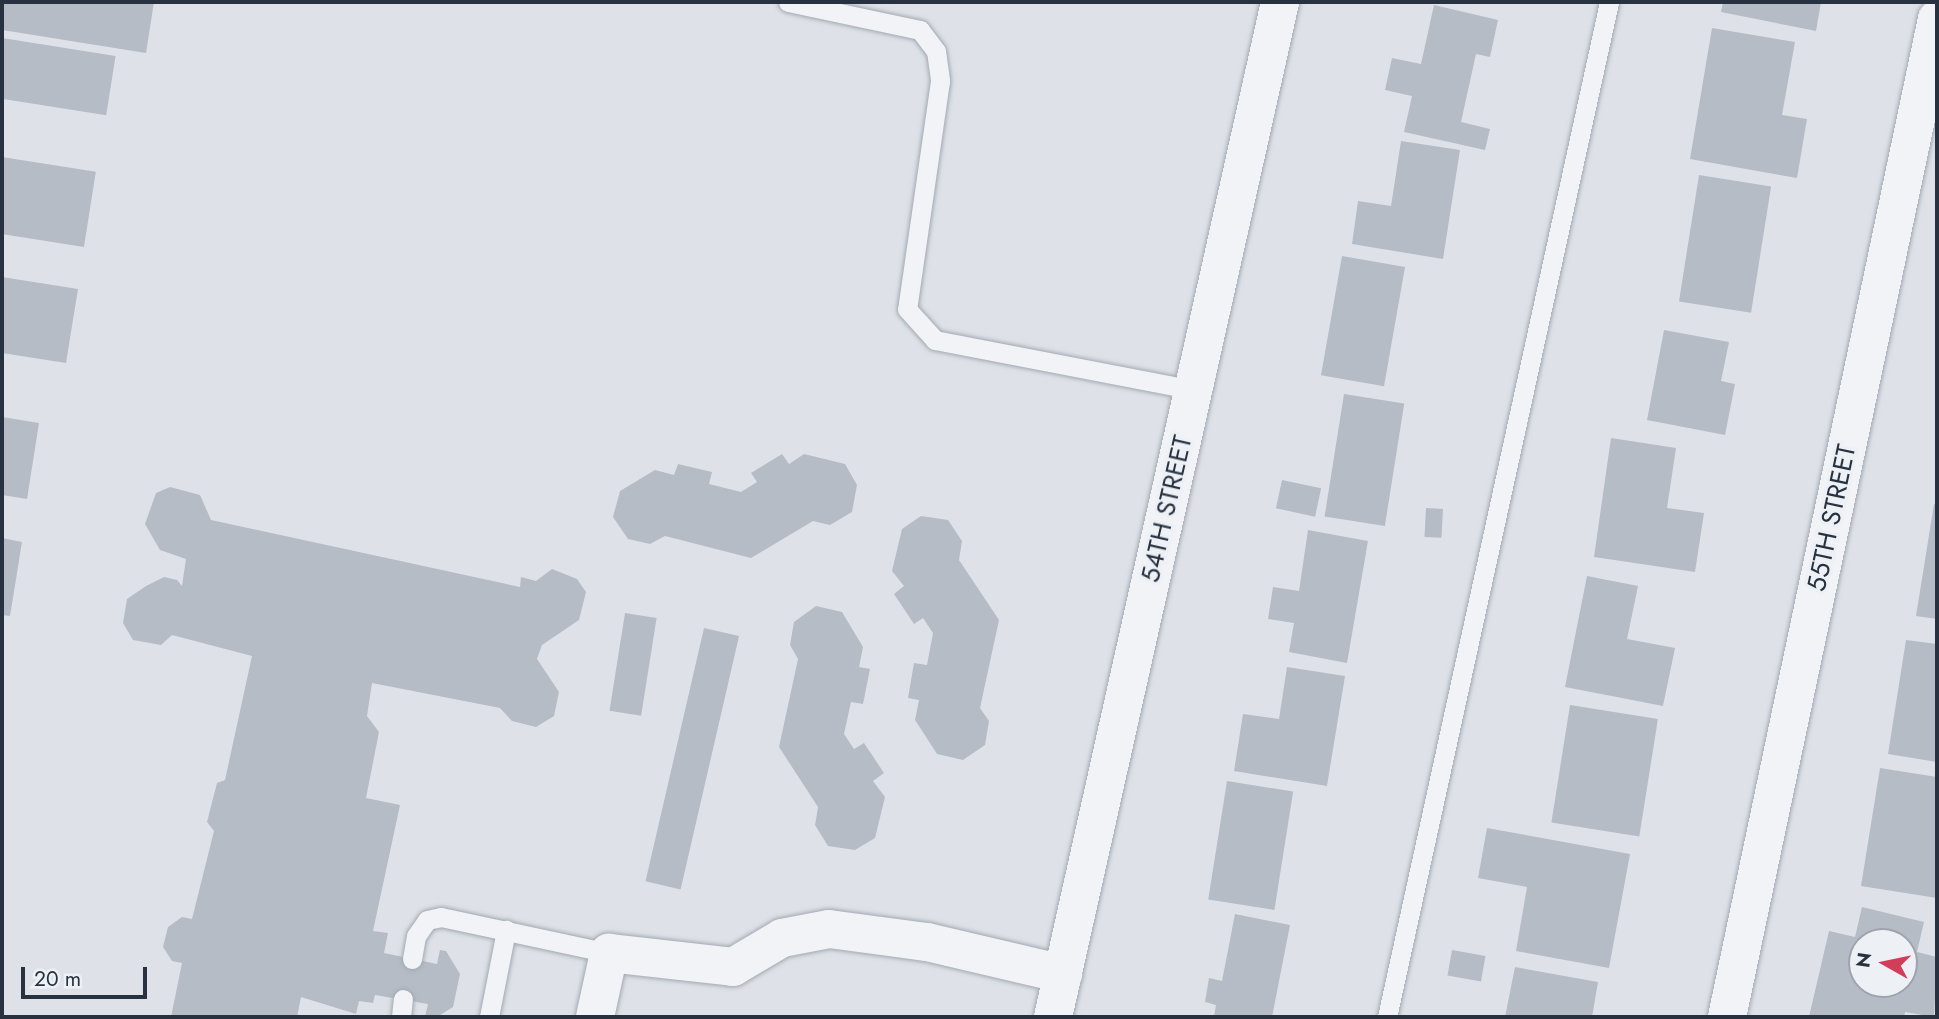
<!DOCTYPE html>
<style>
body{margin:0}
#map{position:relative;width:1939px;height:1019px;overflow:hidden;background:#dee2e8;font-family:Jost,sans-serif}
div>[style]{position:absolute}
.building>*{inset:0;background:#b5bcc5;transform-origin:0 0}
.roads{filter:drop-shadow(0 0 2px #a3a9b2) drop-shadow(0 0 2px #a3a9b2)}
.lane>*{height:19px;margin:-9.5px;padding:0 9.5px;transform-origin:9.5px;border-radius:9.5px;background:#f1f3f6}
.street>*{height:38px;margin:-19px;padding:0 19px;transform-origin:19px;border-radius:19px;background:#f1f3f6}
span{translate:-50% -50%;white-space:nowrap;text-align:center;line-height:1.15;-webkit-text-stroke:7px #edf1f6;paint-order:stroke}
.street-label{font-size:26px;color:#27313f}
.frame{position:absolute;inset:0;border:4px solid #27313f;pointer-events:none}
.north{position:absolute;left:1848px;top:928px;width:70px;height:70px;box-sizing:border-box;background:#edf1f6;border:2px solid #9ea4ad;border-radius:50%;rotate:279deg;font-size:19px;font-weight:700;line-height:28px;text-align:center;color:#27313f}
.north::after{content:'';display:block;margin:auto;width:24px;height:32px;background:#d23e5a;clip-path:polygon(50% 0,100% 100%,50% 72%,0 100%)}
.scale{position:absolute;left:21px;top:967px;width:126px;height:32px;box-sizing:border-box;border:4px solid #27313f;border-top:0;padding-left:9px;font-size:21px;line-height:24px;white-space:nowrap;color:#27313f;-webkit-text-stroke:5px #edf1f6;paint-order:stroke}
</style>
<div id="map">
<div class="building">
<i style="clip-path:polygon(2px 2px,154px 2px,146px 53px,2px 30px)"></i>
<i style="clip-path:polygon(1723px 2px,1821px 2px,1816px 31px,1721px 12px)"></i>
<i style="clip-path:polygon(1434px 5px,1498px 20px,1490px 57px,1476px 54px,1461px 122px,1490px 129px,1485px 150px,1404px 132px,1412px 96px,1385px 90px,1392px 58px,1421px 64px)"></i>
<i style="clip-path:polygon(1712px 28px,1795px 42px,1782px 115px,1807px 119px,1797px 178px,1690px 159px)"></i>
<i style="left:2px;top:38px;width:115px;height:60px;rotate:9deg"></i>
<i style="clip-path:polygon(1401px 141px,1460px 150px,1443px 259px,1352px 244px,1358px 201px,1391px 206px)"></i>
<i style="left:2px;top:157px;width:95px;height:76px;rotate:9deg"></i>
<i style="left:1699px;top:175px;width:73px;height:128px;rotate:9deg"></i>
<i style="left:1342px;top:256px;width:64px;height:121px;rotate:10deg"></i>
<i style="clip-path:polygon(2px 277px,78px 289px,66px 363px,2px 353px)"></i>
<i style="clip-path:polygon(1664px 330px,1729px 342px,1721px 381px,1735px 384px,1725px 435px,1647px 420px)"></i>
<i style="left:1344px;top:394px;width:61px;height:124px;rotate:9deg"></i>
<i style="clip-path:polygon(2px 417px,39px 423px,27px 499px,2px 495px)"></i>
<i style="clip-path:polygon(1611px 438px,1676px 448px,1667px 508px,1704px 513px,1695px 572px,1594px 557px)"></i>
<i style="clip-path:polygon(782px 454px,789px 464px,804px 454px,845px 464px,857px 485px,852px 512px,830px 525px,813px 521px,751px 558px,665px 536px,650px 544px,628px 539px,613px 517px,620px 491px,655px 470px,674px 475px,678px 464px,712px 472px,709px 484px,741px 492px,757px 482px,751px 473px)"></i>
<i style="left:1282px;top:480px;width:40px;height:29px;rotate:12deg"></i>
<i style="clip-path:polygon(170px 487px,200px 495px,211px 520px,520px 587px,521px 577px,536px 581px,552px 569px,577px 579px,586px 592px,579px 620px,542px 645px,537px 659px,559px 692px,554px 716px,536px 727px,512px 721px,500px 708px,372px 683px,367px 716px,379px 732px,366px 798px,400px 805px,373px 931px,388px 933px,384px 953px,437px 964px,440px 950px,446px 951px,460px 974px,453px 1007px,437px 1017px,425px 1017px,428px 1004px,375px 995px,373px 1003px,359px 1001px,356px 1014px,301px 997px,297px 1017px,171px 1017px,182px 963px,172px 961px,163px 947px,168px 927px,182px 917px,192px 919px,214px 831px,207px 822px,217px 783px,225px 780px,252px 656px,172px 635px,161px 645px,133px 640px,123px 623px,127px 599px,146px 586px,164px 577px,177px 580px,182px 586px,186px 559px,160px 550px,145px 524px,156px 493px)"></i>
<i style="clip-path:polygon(1934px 504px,1937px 505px,1937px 619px,1916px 616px)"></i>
<i style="left:1426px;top:508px;width:17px;height:29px;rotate:3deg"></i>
<i style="clip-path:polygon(921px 516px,948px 520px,962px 541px,959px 560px,999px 620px,980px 708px,989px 721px,985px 745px,963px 760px,937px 754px,915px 720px,919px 700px,908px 698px,914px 663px,927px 665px,933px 633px,923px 618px,914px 624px,894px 594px,904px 586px,892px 571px,902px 529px)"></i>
<i style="clip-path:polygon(1308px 530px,1368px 541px,1347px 663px,1289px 652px,1294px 623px,1268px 619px,1273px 587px,1299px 591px)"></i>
<i style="clip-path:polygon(2px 538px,22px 542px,10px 616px,2px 615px)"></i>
<i style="clip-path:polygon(1587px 576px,1638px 586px,1627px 639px,1675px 648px,1663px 706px,1565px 687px)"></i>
<i style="clip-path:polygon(816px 606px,842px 612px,863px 647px,859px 667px,870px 669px,863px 704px,851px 702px,844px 734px,854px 749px,864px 743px,884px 773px,873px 781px,885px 797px,875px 838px,855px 850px,828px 846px,815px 825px,818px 807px,779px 747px,798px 659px,790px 645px,794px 622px)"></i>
<i style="left:625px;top:613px;width:32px;height:99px;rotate:9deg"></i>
<i style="left:704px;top:628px;width:36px;height:260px;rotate:13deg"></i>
<i style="clip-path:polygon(1906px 640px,1937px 644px,1937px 762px,1888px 754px)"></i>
<i style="clip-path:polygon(1287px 667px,1345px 676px,1327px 786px,1234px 771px,1243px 714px,1279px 719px)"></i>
<i style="left:1570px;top:705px;width:89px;height:119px;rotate:9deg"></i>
<i style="clip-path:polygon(1880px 768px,1937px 777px,1937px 898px,1861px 886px)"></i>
<i style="left:1227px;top:781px;width:67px;height:120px;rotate:9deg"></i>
<i style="clip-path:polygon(1487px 828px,1630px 854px,1609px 968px,1516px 951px,1527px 887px,1478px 878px)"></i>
<i style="clip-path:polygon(evenodd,1862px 907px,1924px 922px,1917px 952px,1937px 957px,1934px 1017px,1905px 1012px,1904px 1017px,1809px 1017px,1829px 931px,1855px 937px,1862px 907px,1862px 942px,1904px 942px,1904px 984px,1862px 984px,1862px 942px)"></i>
<i style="clip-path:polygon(1235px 914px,1290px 925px,1272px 1017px,1214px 1017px,1216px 1005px,1205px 1002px,1209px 978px,1222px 981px)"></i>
<i style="left:1452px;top:950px;width:34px;height:26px;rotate:10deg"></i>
<i style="clip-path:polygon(1515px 967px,1598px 982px,1592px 1017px,1505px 1017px)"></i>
</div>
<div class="roads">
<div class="lane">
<i style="left:788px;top:2px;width:135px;rotate:12deg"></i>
<i style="left:920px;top:30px;width:26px;rotate:53deg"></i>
<i style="left:936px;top:51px;width:30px;rotate:82deg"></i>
<i style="left:940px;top:81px;width:230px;rotate:98.2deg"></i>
<i style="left:907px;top:309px;width:42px;rotate:47.9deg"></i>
<i style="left:935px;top:340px;width:264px;rotate:10.9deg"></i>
<i style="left:412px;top:959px;width:23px;rotate:-80deg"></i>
<i style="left:416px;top:936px;width:19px;rotate:-55deg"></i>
<i style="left:427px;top:920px;width:14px;rotate:-12deg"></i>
<i style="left:441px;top:917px;width:172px;rotate:12.1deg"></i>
<i style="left:401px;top:1017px;width:18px;rotate:-84deg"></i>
<i style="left:489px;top:1017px;width:89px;rotate:-78.9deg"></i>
<i style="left:1387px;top:1017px;width:1039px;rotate:-77.66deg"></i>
</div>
<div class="street">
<i style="left:595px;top:1017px;width:66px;rotate:-77.7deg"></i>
<i style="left:609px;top:953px;width:125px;rotate:6.4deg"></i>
<i style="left:733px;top:967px;width:57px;rotate:-30.6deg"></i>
<i style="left:782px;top:938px;width:48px;rotate:-10.8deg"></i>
<i style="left:829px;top:929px;width:99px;rotate:7.6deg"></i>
<i style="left:927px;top:942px;width:140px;rotate:13.2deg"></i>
<i style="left:1053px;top:1017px;width:1040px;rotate:-77.39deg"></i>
<i style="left:1727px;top:1017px;width:1020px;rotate:-78.12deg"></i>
</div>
</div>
<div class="street-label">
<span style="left:1167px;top:509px;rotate:-77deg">54TH STREET</span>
<span style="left:1832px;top:518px;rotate:-78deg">55TH STREET</span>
</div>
<div class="frame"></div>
<div class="north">N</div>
<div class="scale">20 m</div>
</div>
